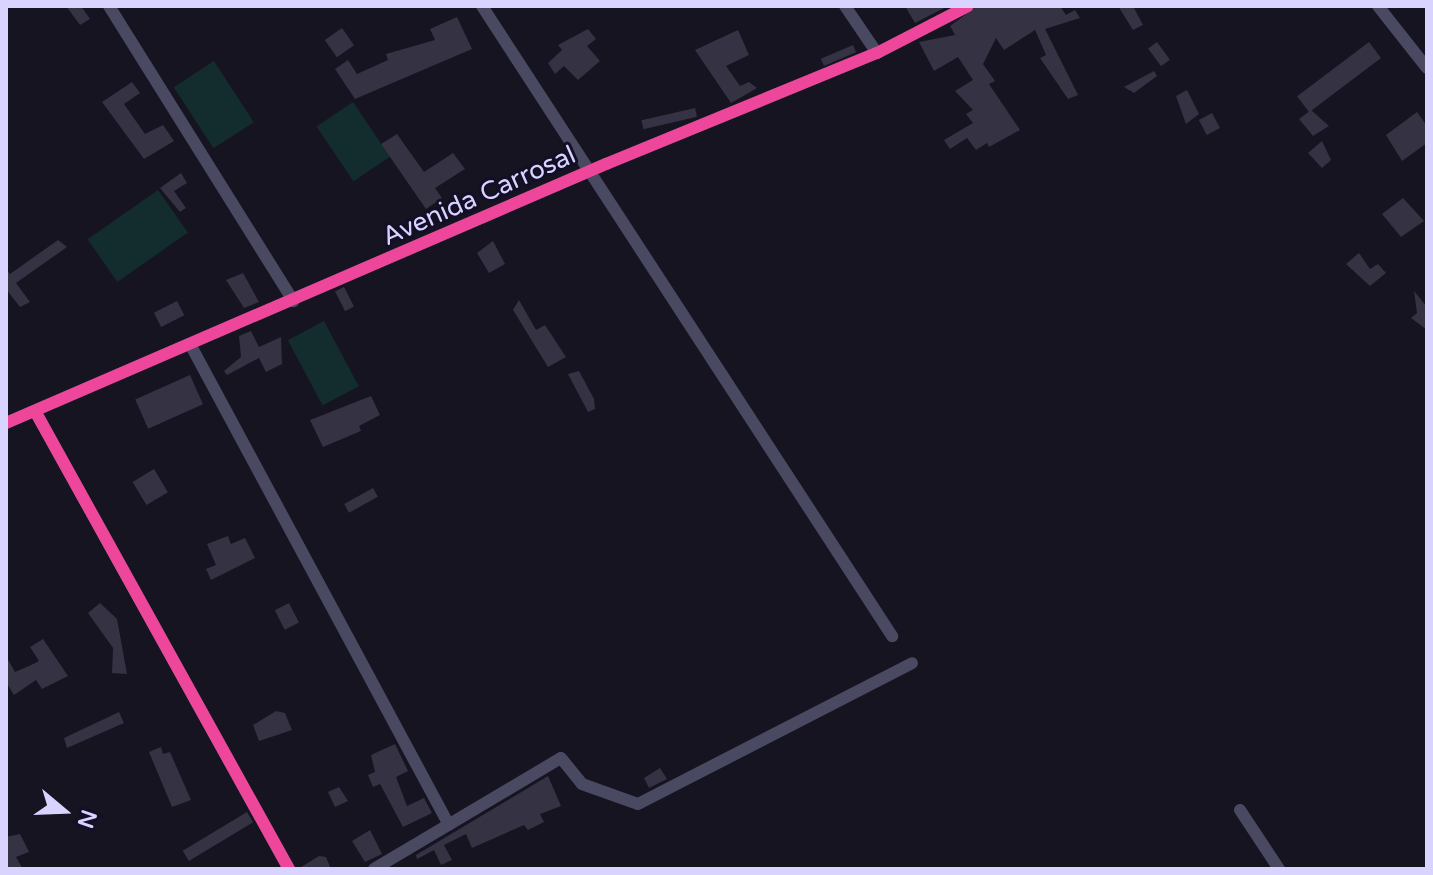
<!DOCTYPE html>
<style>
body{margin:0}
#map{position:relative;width:1433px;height:875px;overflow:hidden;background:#161421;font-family:"Varela Round",sans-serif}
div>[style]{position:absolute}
.green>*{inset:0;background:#132c2d;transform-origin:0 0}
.building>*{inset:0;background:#343243;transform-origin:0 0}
.minor>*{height:12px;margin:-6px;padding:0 6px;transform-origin:6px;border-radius:6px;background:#4a4962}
.cycleway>*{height:12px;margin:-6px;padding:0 6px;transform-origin:6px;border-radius:6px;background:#ed469a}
span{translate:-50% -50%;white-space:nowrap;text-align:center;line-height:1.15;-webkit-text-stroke:6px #130f26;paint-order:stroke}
.street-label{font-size:26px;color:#d9d4ff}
.frame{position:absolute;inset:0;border:8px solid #d9d4ff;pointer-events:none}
.north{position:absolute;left:24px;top:771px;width:80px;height:80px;-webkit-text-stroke:6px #130f26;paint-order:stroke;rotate:109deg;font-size:22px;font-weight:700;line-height:32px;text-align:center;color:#d9d4ff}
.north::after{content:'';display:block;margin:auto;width:28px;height:36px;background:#d9d4ff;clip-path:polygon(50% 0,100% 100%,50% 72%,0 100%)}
</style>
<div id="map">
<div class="green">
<i style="left:214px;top:61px;width:73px;height:48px;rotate:57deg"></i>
<i style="left:353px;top:102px;width:66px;height:44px;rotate:56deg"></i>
<i style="left:158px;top:190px;width:52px;height:86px;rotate:55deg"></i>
<i style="left:324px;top:321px;width:74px;height:41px;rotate:62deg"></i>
</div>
<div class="building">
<i style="clip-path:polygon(66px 6px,81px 6px,90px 19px,80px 25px)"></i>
<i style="clip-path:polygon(905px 6px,948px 6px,915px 23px)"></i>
<i style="clip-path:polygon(977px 6px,1060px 6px,1066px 15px,1075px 10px,1080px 18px,1045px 29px,1078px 95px,1068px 99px,1040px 58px,1046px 55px,1035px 30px,1004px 50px,996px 38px,983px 64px,995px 81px,989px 84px,1020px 130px,989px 147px,987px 143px,976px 150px,967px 138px,950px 149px,944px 140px,973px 123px,966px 114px,973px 110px,955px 91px,973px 80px,958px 57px,934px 71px,919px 42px,955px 35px,950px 26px)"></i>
<i style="clip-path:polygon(1118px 6px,1133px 6px,1143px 25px,1133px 30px)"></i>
<i style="clip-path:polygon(457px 17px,472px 49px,355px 99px,335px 69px,348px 60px,357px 74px,388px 60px,386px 54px,435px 40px,430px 29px)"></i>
<i style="left:342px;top:28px;width:21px;height:21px;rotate:55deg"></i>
<i style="clip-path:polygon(588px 29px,596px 39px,587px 46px,600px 61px,578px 80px,564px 66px,555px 74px,548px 63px,562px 50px,558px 45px)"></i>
<i style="clip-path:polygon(738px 30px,749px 55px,726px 66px,740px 86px,749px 82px,757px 88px,731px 103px,695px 50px)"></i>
<i style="left:1157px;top:42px;width:22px;height:11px;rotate:54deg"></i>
<i style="left:1369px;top:42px;width:20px;height:90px;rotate:53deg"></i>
<i style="left:853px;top:45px;width:8px;height:35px;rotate:67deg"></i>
<i style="clip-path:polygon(1154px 71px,1157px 76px,1134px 93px,1124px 87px)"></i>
<i style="clip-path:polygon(132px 82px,140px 93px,124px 104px,145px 134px,163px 125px,174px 141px,144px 159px,102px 102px)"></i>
<i style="clip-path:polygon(1187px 90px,1199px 114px,1186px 124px,1176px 96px)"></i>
<i style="left:695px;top:108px;width:9px;height:55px;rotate:77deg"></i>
<i style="clip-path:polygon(1311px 110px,1329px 126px,1313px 136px,1299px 119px)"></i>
<i style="clip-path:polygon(1417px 112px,1427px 126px,1427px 143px,1402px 161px,1386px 135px)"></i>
<i style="left:1212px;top:113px;width:17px;height:15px;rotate:62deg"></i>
<i style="clip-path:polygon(397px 134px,424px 172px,453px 153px,465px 169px,435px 188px,442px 198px,426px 209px,381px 144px)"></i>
<i style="clip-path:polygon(1322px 141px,1331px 160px,1322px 168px,1308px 153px)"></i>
<i style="clip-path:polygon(181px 173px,187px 183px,174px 191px,186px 208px,180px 212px,160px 188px)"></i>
<i style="clip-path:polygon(1403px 198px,1424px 221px,1401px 237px,1382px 214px)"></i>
<i style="clip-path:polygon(58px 240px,67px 247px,16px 283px,30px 302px,20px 307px,6px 289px,6px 269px,10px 274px)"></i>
<i style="clip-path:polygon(493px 241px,505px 264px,489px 273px,477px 253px)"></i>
<i style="clip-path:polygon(1359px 253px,1370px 269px,1378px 264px,1386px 273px,1370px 286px,1346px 264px)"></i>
<i style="clip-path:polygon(243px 273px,259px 302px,244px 308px,226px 280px)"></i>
<i style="left:344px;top:287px;width:22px;height:10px;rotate:63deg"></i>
<i style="clip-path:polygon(1414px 291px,1427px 307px,1427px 330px,1411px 318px,1417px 313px)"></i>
<i style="clip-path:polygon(519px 300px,536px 330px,545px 325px,566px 357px,548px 367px,513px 310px)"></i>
<i style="left:177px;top:301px;width:16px;height:26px;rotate:63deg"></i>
<i style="clip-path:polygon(251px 331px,259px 347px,281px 337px,282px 364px,266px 372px,259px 358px,227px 375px,224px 371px,241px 357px,239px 336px)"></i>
<i style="clip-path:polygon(579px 371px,594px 399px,595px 409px,588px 412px,568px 374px)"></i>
<i style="left:190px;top:375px;width:32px;height:60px;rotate:66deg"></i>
<i style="clip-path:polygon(371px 396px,380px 415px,359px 426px,361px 431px,323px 447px,310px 420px)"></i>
<i style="left:154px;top:469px;width:27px;height:25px;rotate:59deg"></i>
<i style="left:373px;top:488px;width:10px;height:33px;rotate:61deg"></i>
<i style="clip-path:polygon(228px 536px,231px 544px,245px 538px,255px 558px,211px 580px,206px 569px,216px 565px,207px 544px)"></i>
<i style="clip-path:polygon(100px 603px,117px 619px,127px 674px,112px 673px,113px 648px,88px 613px)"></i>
<i style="left:289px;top:603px;width:22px;height:16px;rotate:63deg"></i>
<i style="clip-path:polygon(43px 639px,68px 676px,42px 689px,36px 680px,14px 695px,6px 682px,6px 656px,15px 672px,29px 666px,39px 661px,30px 647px)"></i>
<i style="clip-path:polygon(276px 711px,285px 713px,292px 730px,259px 741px,253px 725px)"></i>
<i style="clip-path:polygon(119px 712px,124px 723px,67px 748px,64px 738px)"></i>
<i style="clip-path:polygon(395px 744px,408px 771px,396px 777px,407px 806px,424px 798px,432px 813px,403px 827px,380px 784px,373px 787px,368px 775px,375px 772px,371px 755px)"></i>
<i style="clip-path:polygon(161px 747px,163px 754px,170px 752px,191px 800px,172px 807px,149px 752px)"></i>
<i style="clip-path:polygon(660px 768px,667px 779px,649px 788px,644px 778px)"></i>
<i style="clip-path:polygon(548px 776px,561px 806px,540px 814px,544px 822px,528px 830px,524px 825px,472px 848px,466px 834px,444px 845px,452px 860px,441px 865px,434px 850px,417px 859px,416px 855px)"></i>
<i style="clip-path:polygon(339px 787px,348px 801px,335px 807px,328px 792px)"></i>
<i style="left:247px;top:812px;width:12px;height:75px;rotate:59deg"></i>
<i style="clip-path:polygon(370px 830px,382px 854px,365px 862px,352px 841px)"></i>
<i style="clip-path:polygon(20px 834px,29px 852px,16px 857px,23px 869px,6px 869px,6px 837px)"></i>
<i style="clip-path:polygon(319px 856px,326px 857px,331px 869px,298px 869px)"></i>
</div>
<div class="minor">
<i style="left:109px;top:6px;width:348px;rotate:58deg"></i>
<i style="left:482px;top:6px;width:752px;rotate:56.94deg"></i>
<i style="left:845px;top:6px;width:57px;rotate:55.8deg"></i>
<i style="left:1378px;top:6px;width:79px;rotate:51.7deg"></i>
<i style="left:190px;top:344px;width:546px;rotate:61.7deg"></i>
<i style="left:35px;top:411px;width:524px;rotate:60.99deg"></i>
<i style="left:6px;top:423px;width:654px;rotate:-23.35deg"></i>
<i style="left:606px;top:164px;width:293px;rotate:-22.3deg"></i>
<i style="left:877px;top:53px;width:102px;rotate:-27.3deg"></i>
<i style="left:1240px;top:810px;width:71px;rotate:56.5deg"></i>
<i style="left:374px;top:869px;width:217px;rotate:-30.7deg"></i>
<i style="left:561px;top:758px;width:33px;rotate:51deg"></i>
<i style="left:582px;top:784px;width:59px;rotate:19.7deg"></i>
<i style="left:638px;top:804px;width:308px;rotate:-27.2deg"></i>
</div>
<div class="cycleway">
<i style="left:35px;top:411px;width:524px;rotate:60.99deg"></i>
<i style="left:6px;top:423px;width:654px;rotate:-23.35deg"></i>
<i style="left:606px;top:164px;width:293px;rotate:-22.3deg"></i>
<i style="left:877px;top:53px;width:102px;rotate:-27.3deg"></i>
</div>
<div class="street-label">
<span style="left:479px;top:196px;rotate:-24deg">Avenida Carrosal</span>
</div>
<div class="frame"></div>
<div class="north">N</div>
</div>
